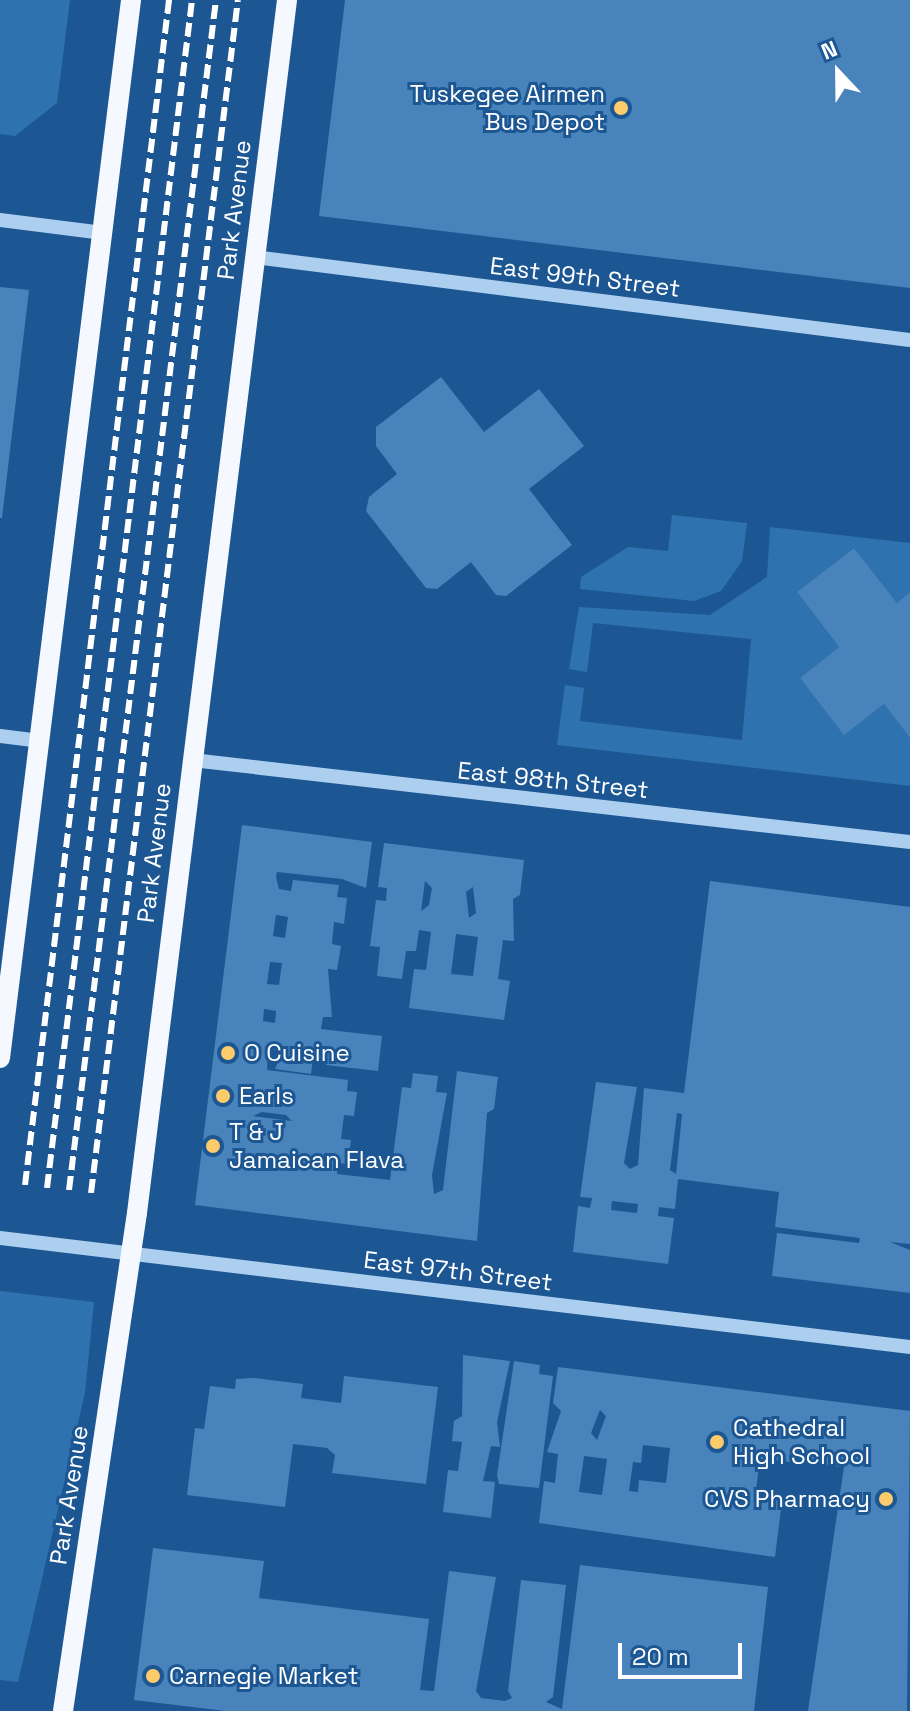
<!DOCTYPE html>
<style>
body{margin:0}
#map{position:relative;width:910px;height:1711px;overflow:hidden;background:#1c5793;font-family:"Space Grotesk",sans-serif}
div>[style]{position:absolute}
.green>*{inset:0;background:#2f72b0}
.building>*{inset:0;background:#4983bb}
.minor>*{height:14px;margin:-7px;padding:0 7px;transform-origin:7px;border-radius:7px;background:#adcfef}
.major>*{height:20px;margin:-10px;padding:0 10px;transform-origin:10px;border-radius:10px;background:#f5f9ff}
.rail>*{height:6px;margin-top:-3px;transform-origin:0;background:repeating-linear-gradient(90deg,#fff 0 14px,transparent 0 20px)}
.dots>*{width:22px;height:22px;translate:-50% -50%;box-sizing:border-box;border:4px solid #1c5793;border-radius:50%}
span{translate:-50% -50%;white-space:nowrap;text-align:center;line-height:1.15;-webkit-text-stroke:6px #1c5793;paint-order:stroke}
.poi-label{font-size:24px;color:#fff}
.right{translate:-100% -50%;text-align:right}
.left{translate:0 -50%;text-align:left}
.street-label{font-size:24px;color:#fff}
.north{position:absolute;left:798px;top:32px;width:80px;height:80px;-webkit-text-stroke:6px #1c5793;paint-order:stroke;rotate:338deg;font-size:22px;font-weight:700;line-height:32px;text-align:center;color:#fff}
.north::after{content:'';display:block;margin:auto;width:28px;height:36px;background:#fff;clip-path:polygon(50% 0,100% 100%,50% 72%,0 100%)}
.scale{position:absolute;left:618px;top:1643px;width:124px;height:36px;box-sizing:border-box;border:4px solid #fff;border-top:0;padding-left:10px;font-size:24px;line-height:28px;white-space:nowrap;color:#fff;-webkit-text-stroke:6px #1c5793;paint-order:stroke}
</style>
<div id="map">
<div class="green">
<i style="clip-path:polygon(0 0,70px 0,57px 103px,15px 136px,0 134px)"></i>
<i style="clip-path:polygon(672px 515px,747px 523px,742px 561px,721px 591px,694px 601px,580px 589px,581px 577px,628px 547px,668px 551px)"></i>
<i style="clip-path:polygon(770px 527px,910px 543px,910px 592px,897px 603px,854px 548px,797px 592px,839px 647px,800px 678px,844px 734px,884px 704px,910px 738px,910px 786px,557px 745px,565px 685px,584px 688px,580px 721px,742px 740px,751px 639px,593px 623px,587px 672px,569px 669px,579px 607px,710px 615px,767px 577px)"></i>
<i style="clip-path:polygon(0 1291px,94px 1302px,85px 1393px,18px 1682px,0 1680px)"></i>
</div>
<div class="building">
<i style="clip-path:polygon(345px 0,910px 0,910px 288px,319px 216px)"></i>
<i style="clip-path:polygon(0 287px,29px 290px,2px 518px,0 518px)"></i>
<i style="clip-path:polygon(441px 377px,484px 432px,539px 389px,584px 446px,529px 489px,572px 545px,506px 596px,496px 595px,471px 562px,437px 589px,426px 588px,366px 511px,369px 497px,397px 474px,376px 446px,376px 427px)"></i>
<i style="clip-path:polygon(854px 548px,897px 603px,910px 592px,910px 738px,884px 704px,844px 735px,800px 678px,839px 647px,797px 592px)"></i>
<i style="clip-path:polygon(evenodd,242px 825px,372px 842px,366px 888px,342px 879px,277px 872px,276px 877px,279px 889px,291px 891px,293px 880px,339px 885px,337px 897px,347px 898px,344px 924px,334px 922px,332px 944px,341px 946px,337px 970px,328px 969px,332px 1017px,323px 1017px,321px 1029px,382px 1036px,378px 1071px,326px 1065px,327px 1052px,314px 1051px,311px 1074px,275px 1069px,283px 1051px,268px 1048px,267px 1070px,259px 1069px,348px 1080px,347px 1091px,357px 1092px,354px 1116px,344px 1115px,341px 1139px,351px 1140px,348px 1164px,338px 1163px,337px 1174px,390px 1180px,402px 1087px,411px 1088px,413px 1073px,438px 1076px,436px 1092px,447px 1093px,432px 1175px,434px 1194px,443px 1190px,457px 1071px,498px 1077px,494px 1109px,487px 1113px,477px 1241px,195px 1205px,242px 825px,276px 915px,288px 917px,285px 938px,273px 936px,276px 915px,242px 825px,270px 962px,282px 963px,279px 985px,267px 984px,270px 962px,242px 825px,264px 1009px,276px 1011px,275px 1023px,263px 1021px,264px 1009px,242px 825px,262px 1112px,286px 1115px,292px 1121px,253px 1116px,262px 1112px)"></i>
<i style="clip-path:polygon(evenodd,384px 843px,524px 860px,520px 895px,513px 899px,514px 941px,503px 940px,498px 979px,510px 981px,504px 1020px,409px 1008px,414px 969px,426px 970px,431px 932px,419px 930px,416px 951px,406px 951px,402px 979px,377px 976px,380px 947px,370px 946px,376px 900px,386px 901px,387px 888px,378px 887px,384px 843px,425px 881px,432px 888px,429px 905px,421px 911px,425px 881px,384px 843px,473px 887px,476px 913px,469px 918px,466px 892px,473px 887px,384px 843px,456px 934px,478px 937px,473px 976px,451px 974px,456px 934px)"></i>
<i style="clip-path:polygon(evenodd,710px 881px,910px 907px,910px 1244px,890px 1242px,910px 1250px,910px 1293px,772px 1276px,777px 1233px,859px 1243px,860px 1238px,775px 1227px,779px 1192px,678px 1179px,675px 1209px,659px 1207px,658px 1216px,674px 1218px,668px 1264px,573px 1252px,578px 1206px,590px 1208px,592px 1198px,580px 1197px,596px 1082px,637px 1087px,624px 1163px,630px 1169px,638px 1165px,644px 1088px,684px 1093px,710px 881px,677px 1113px,682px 1114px,676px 1174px,670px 1170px,677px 1113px,710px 881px,612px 1201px,638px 1204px,637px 1213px,611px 1210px,612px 1201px)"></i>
<i style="clip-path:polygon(463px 1355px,510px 1361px,497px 1422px,500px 1447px,491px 1446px,483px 1481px,495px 1482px,491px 1518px,443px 1512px,448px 1470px,458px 1471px,462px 1442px,452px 1441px,454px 1421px,462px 1416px)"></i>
<i style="clip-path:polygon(514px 1361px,540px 1365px,539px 1374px,553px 1376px,539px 1488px,499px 1484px,497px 1475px)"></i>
<i style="clip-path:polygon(evenodd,558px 1367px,910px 1411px,907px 1711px,808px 1711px,844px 1467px,760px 1459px,755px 1497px,782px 1501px,775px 1557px,539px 1523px,544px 1481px,555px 1483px,558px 1454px,547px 1452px,561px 1411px,553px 1403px,558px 1367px,600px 1410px,606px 1416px,597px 1440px,591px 1433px,600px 1410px,558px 1367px,643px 1445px,670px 1448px,666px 1483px,639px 1480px,638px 1492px,629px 1491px,633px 1462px,641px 1463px,643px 1445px,558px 1367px,584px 1456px,607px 1459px,602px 1495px,579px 1492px,584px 1456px)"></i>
<i style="clip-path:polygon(344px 1376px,438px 1387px,426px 1484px,332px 1473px,335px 1455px,327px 1448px,293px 1444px,285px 1507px,187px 1495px,195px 1428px,204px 1429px,210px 1386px,235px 1389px,236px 1379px,253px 1378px,303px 1384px,301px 1398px,341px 1403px)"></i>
<i style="clip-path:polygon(153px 1548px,264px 1561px,259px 1598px,429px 1619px,420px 1690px,434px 1691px,449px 1571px,496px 1577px,476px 1691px,481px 1698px,505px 1701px,512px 1698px,508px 1691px,521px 1580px,566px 1585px,553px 1697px,546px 1702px,562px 1709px,580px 1565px,768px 1587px,754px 1711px,226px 1711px,134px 1700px)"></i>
</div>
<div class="minor">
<i style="left:0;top:220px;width:104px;rotate:7.2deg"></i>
<i style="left:254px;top:257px;width:661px;rotate:7.21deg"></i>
<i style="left:0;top:736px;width:39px;rotate:7deg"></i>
<i style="left:192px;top:760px;width:723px;rotate:6.52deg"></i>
<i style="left:0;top:1238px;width:917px;rotate:6.83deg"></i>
</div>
<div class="major">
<i style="left:0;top:1058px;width:1066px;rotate:-82.94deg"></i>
<i style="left:63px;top:1711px;width:503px;rotate:-81.55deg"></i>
<i style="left:137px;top:1213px;width:1222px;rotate:-82.95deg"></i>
</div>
<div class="rail">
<i style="left:25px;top:1185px;width:1194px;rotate:-83.07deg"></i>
<i style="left:47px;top:1188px;width:1197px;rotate:-83.04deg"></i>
<i style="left:69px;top:1190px;width:1199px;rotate:-82.96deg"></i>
<i style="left:91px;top:1193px;width:1202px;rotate:-82.98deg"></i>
</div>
<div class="dots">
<i style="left:621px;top:108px;background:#fecb6b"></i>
<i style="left:228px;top:1053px;background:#fecb6b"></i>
<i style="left:223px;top:1096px;background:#fecb6b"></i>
<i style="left:213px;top:1146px;background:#fecb6b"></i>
<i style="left:717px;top:1442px;background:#fecb6b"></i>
<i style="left:886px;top:1499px;background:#fecb6b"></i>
<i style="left:153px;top:1676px;background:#fecb6b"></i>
</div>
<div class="poi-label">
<span class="right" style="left:605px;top:108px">Tuskegee Airmen<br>Bus Depot</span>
<span class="left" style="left:244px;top:1053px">O Cuisine</span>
<span class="left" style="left:239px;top:1096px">Earls</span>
<span class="left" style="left:229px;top:1146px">T &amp; J<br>Jamaican Flava</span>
<span class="left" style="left:733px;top:1442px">Cathedral<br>High School</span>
<span class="right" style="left:870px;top:1499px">CVS Pharmacy</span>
<span class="left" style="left:169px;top:1676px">Carnegie Market</span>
</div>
<div class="street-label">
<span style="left:234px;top:210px;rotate:-83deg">Park Avenue</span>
<span style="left:585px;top:277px;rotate:7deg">East 99th Street</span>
<span style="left:553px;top:780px;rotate:6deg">East 98th Street</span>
<span style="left:154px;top:853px;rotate:-83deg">Park Avenue</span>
<span style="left:458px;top:1271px;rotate:7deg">East 97th Street</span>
<span style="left:69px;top:1495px;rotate:-81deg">Park Avenue</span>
</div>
<div class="north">N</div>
<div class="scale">20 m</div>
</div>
